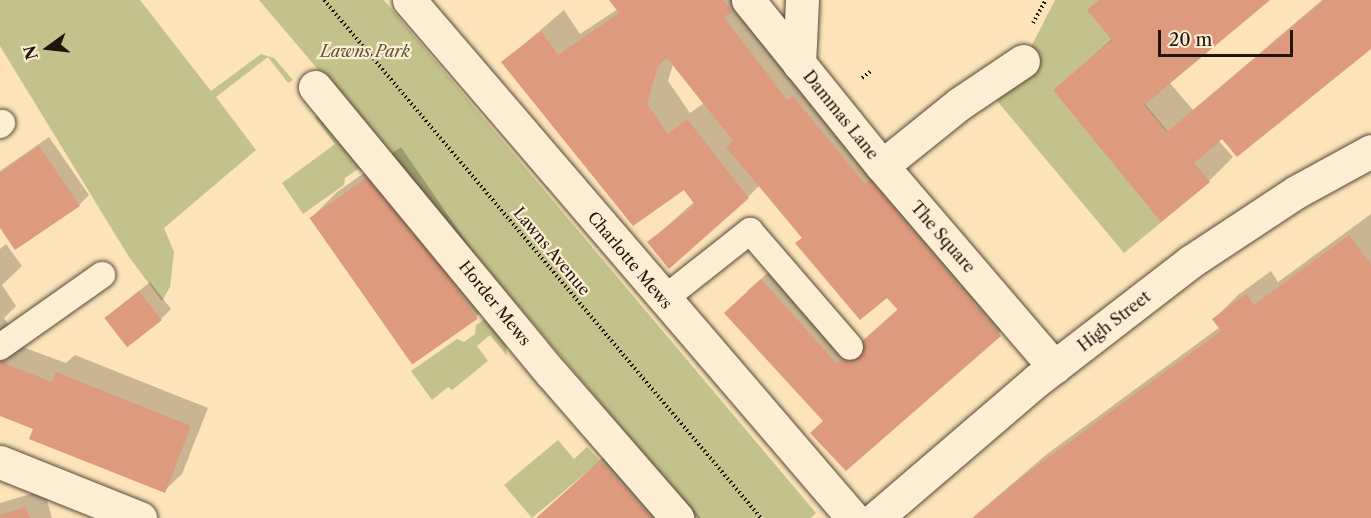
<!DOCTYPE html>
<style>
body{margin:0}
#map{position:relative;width:1371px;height:518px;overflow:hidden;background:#fce3ba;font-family:"Libre Caslon Text",serif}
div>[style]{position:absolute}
.green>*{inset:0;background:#c4c28c}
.shadow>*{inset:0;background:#0003}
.building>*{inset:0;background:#dd9a7f;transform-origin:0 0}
.path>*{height:4px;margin-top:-2px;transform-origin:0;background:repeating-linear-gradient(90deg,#20160c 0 1.5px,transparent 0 4.5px)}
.roads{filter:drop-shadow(0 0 2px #574938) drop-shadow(0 0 2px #574938)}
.lane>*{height:26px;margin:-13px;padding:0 13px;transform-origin:13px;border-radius:13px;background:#fdedd2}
.street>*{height:33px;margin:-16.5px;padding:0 16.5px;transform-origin:16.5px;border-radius:16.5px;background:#fdedd2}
.secondary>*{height:33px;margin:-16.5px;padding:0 16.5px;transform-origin:16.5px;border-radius:16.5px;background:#fdedd2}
span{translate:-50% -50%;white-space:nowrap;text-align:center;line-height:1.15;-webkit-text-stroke:4.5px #fdedd2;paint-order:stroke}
.park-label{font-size:16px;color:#595239;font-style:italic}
.street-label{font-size:16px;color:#20160c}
.north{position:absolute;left:18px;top:18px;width:60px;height:60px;-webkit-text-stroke:4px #fdedd2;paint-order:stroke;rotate:255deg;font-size:16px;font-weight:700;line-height:24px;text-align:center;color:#20160c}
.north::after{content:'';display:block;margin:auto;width:21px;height:27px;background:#20160c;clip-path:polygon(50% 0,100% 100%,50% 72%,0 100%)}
.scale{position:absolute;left:1158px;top:30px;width:135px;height:27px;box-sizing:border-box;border:3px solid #20160c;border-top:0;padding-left:8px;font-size:18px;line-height:21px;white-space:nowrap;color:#20160c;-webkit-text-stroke:4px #fdedd2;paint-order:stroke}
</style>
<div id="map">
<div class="green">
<i style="clip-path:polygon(0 0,140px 0,211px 91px,261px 54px,274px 58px,293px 80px,288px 83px,268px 57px,216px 97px,256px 150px,164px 228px,174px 252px,170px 287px,162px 301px,129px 257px,0 46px)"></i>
<i style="clip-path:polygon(259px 0,384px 0,816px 513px,811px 518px,698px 518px)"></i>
<i style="clip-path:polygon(1055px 0,1270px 0,1145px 104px,1210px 182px,1124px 253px,993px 96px,1030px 49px)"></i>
<i style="clip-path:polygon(317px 114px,366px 172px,358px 169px,345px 178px,344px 185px,303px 214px,282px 183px,335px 144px,315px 118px)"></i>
<i style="clip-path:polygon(488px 317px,506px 346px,507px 356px,490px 335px,477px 346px,488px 361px,452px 390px,448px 387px,432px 400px,411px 371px,457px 339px,464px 342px,475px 334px,476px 325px)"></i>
<i style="clip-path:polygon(558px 440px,574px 459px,587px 447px,600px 461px,532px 518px,504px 485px)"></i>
</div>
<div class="shadow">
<i style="clip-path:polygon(evenodd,611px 0,749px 0,1022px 313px,846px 469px,824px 421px,747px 291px,784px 259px,860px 343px,899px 308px,887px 296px,803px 237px,760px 185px,748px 197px,649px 242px,694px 202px,684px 188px,503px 62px,564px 10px,580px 34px,618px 9px,611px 0,673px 64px,704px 103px,690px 113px,668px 81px,673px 64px)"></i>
<i style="clip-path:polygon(1100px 0,1268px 0,1169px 82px,1193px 110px,1322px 0,1371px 0,1371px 47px,1222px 136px,1218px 140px,1233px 157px,1209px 181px,1055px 90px,1113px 38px)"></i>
<i style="clip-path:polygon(49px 137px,89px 195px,79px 205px,0 226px,0 171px)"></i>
<i style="clip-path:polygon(401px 147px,501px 292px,476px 317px,411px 362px,311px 218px,337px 192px)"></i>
<i style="clip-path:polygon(1371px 214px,1371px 518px,972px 518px,1047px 454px,1220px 327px,1214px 319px,1238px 295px,1271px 271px,1278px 282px)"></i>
<i style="clip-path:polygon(6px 244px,22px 266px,2px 285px,16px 306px,4px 318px,25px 348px,66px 363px,75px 355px,208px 408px,182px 474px,164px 491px,35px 428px,0 414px,0 249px)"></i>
<i style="clip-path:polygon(150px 282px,171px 309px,161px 319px,106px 318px)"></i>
<i style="clip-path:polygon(626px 436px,701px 518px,538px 518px,562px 495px)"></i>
<i style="clip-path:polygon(44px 490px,52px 518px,0 518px,0 503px)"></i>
</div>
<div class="building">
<i style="clip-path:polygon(609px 0,723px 0,732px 12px,724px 17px,787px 100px,793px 96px,865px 184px,870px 180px,1001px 336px,846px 471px,810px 433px,823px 421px,724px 313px,761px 279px,837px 364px,898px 310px,887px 298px,860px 320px,795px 243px,802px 238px,726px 147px,733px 141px,667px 58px,658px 66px,647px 104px,668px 134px,687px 119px,749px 198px,669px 269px,647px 242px,695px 205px,684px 190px,633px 226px,501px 62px,541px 31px,558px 55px,619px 13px)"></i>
<i style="clip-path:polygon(1099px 0,1270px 0,1144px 105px,1167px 132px,1324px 0,1371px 0,1371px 49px,1237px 157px,1222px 139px,1194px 163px,1210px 182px,1161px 222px,1053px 90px,1112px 40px,1087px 10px)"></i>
<i style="clip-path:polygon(39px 146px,80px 206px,15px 250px,0 228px,0 173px)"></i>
<i style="left:375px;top:172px;width:179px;height:80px;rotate:55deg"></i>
<i style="clip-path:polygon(1349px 235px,1371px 265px,1371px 518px,973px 518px,1023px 476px,1221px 331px,1212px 319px,1246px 294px,1254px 305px)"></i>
<i style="left:139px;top:291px;width:37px;height:44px;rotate:52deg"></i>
<i style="clip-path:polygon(0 354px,8px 365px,52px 382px,56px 372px,191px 426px,165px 493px,29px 439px,33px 429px,0 416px)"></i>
<i style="clip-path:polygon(600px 461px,652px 518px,536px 518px)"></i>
<i style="clip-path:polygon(26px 507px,30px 518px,0 518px,0 515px)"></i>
</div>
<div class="path">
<i style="left:324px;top:0;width:678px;rotate:49.85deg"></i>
<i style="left:1033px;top:23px;width:26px;rotate:-61deg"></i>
<i style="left:862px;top:78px;width:11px;rotate:-38deg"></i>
</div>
<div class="roads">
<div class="lane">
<i style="left:0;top:125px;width:3px;rotate:-45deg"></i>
<i style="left:664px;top:299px;width:110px;rotate:-38.3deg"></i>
<i style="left:750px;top:231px;width:153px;rotate:49.2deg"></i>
<i style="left:0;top:347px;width:125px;rotate:-35.2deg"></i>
</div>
<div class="street">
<i style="left:409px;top:0;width:682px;rotate:49.4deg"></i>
<i style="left:748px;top:0;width:213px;rotate:51.1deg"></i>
<i style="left:882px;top:166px;width:265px;rotate:49.4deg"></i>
<i style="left:799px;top:64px;width:64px;rotate:-87.3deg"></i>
<i style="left:315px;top:87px;width:372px;rotate:50.5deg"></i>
<i style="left:552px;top:374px;width:191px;rotate:49deg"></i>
<i style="left:882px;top:166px;width:99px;rotate:-38.8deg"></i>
<i style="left:959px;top:104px;width:77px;rotate:-33.9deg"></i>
<i style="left:0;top:462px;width:151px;rotate:21.8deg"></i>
</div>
<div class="secondary">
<i style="left:876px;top:518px;width:212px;rotate:-40.6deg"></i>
<i style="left:1037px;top:380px;width:193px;rotate:-37.6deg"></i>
<i style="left:1190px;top:262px;width:127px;rotate:-33.4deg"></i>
<i style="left:1296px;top:192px;width:85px;rotate:-28.7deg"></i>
</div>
</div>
<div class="park-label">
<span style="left:365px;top:51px">Lawns Park</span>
</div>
<div class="street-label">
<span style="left:841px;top:115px;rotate:51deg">Dammas Lane</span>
<span style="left:943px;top:237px;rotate:49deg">The Square</span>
<span style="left:552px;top:251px;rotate:50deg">Lawns Avenue</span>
<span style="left:630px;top:260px;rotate:50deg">Charlotte Mews</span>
<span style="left:495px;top:303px;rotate:51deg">Horder Mews</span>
<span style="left:1114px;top:321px;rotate:-38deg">High Street</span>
</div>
<div class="north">N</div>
<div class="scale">20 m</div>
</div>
